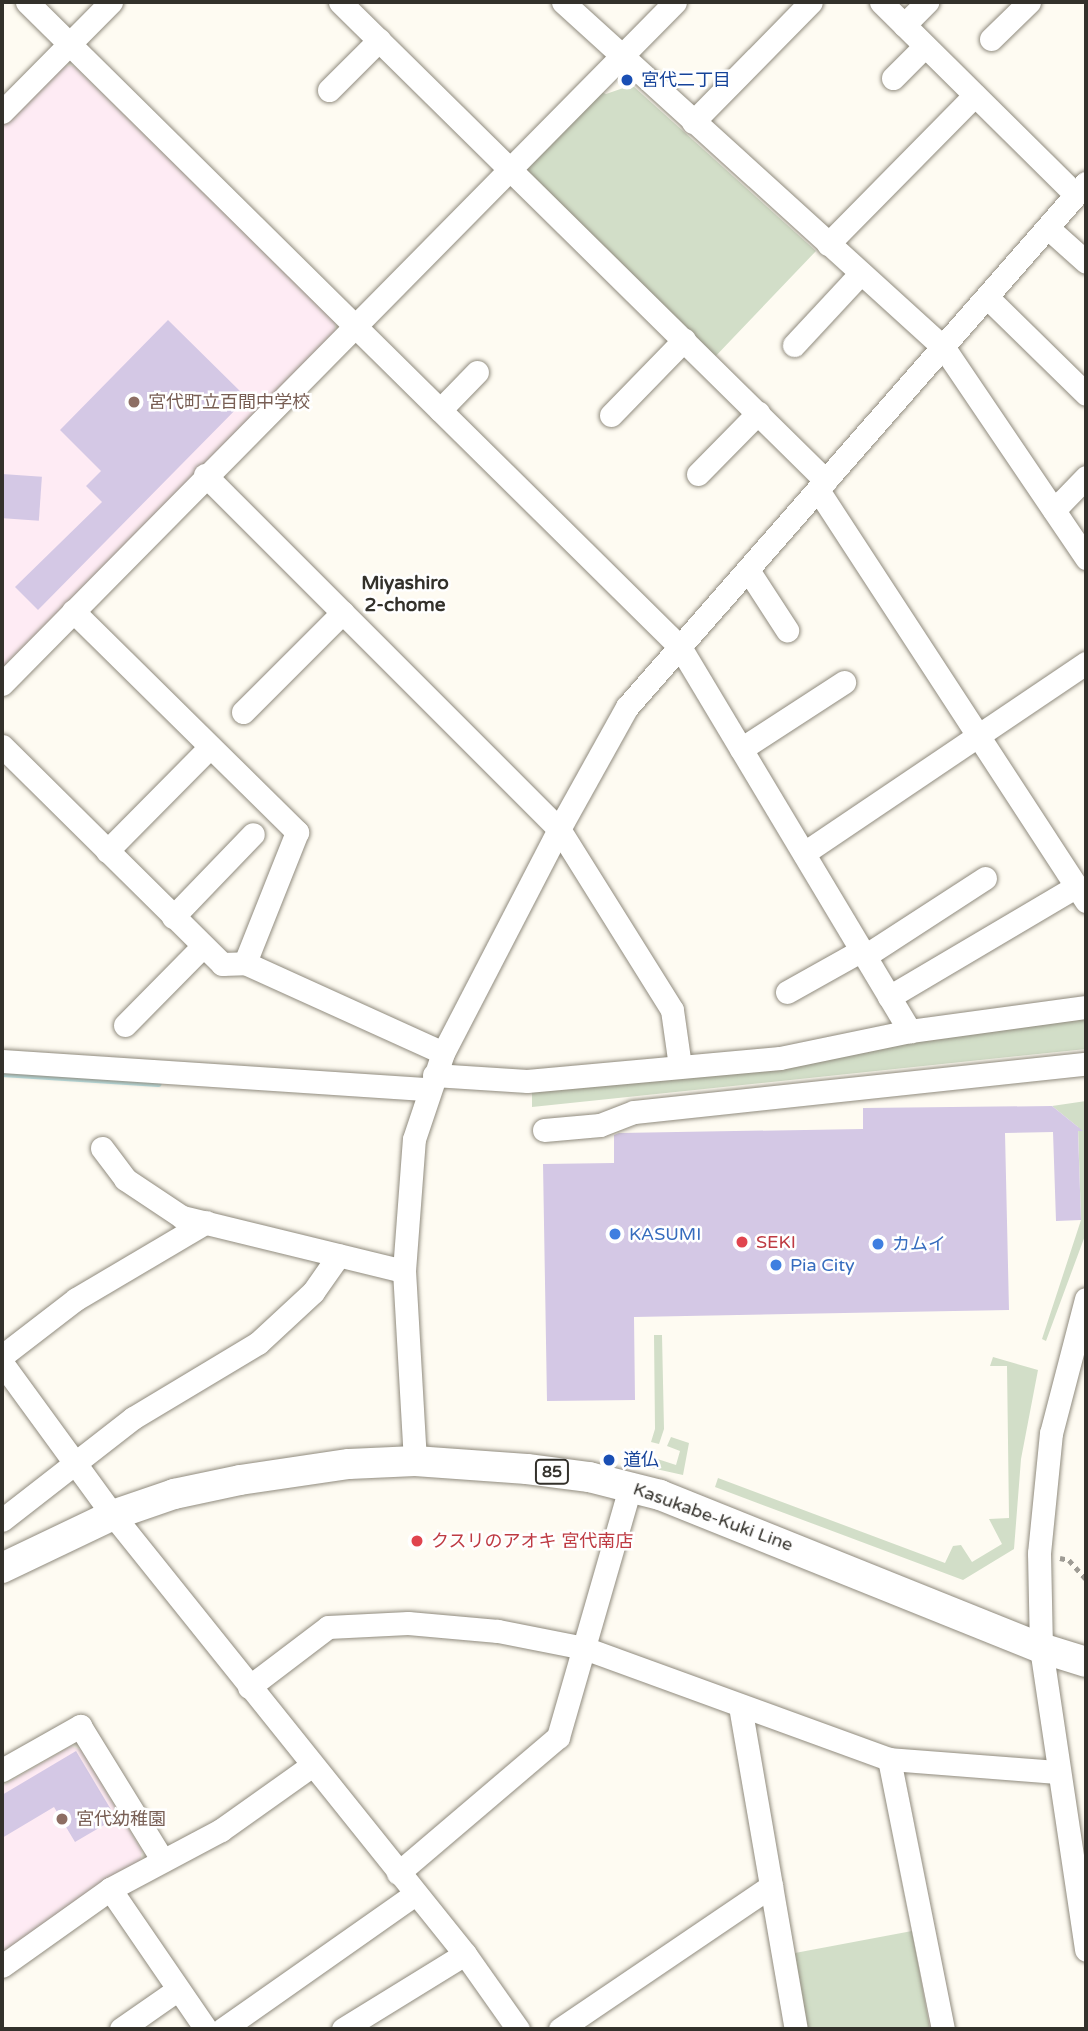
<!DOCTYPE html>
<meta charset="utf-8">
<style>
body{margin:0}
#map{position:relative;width:1088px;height:2031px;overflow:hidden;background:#fefbf2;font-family:"Varela Round","Noto Sans JP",sans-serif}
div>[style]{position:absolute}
.education>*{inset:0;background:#feebf4}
.green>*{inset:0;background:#d2dec8}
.stream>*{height:7px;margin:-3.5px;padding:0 3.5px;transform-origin:3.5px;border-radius:3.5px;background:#b7e0e3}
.building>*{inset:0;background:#d4c8e5;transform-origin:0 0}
.path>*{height:4.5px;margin-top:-2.25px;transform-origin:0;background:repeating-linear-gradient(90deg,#9f9c95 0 5px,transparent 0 10px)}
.roads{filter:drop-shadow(0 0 2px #908b7e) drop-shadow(0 0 2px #908b7e)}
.minor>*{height:23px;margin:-11.5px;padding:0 11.5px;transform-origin:11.5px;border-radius:11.5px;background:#fff}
.major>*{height:30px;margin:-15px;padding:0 15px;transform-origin:15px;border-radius:15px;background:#fff}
.dots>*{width:19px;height:19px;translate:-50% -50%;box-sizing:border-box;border:4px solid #fff;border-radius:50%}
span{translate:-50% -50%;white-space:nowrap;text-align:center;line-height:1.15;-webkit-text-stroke:5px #fff;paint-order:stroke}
.shield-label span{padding:2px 5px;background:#fff;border:2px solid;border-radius:5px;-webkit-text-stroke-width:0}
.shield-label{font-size:16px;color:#33312b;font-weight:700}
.transit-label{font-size:18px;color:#164399}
.left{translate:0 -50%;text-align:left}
.education-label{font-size:18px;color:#785e54}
.shop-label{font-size:18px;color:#366cbe}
.health-label{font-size:18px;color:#be3a42}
.street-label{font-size:18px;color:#33312b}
.neighbourhood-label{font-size:19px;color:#33312b;font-weight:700}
.frame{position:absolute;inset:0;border:4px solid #33312b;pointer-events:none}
</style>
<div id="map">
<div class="education">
<i style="clip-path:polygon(62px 65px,74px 66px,335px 321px,335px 333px,2px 668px,2px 126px)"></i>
<i style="clip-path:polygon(71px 1746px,81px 1750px,142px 1851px,140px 1863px,2px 1953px,2px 1786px)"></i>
</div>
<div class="green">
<i style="clip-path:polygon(632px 85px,816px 251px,711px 361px,521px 170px,599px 91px,606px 94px)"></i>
<i style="clip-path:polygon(1086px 1019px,1086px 1049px,532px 1107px,532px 1090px)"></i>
<i style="clip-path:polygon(1086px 1101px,1086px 1233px,1046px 1341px,1042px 1339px,1081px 1220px,1078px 1127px,1052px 1106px)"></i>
<i style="clip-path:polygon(654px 1335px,662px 1335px,664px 1429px,659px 1444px,651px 1442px,655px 1429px)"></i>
<i style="clip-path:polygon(993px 1357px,1038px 1370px,1021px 1459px,1014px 1549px,963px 1580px,715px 1487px,718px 1478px,945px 1563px,953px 1546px,961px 1545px,972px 1562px,1002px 1544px,989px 1519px,1009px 1518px,1007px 1366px,990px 1366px)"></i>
<i style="clip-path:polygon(671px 1437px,689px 1443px,683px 1475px,638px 1465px,642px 1454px,676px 1465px,680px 1451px,667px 1446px)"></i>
<i style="clip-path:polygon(912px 1931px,930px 2029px,808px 2029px,795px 1953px)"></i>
</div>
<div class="stream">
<i style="left:2px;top:1073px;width:156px;rotate:3.7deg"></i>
</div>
<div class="building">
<i style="clip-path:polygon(168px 320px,247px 398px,38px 610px,15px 587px,102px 502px,86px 486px,101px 471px,60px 430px)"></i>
<i style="left:2px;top:474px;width:40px;height:44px;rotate:4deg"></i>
<i style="clip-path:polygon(1052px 1106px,1083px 1131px,1078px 1131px,1081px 1220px,1056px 1221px,1053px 1132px,1005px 1133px,1009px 1310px,634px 1317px,635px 1400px,547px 1401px,543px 1164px,614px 1163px,614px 1135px,619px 1133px,863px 1129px,863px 1108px)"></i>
<i style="clip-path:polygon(76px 1751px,116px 1818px,75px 1842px,54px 1807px,2px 1838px,2px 1795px)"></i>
</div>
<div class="path">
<i style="left:1060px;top:1558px;width:9px;rotate:13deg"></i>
<i style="left:1069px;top:1560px;width:25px;rotate:48deg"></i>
</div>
<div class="roads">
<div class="minor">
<i style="left:27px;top:2px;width:918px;rotate:44.65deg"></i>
<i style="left:680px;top:647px;width:448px;rotate:59.1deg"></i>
<i style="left:340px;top:2px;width:682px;rotate:44.58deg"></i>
<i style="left:563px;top:2px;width:515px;rotate:42.24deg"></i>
<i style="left:944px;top:348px;width:254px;rotate:55.9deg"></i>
<i style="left:881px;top:2px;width:274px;rotate:44.7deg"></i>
<i style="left:904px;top:25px;width:33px;rotate:-45deg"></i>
<i style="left:991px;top:39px;width:53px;rotate:-44.2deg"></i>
<i style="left:893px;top:78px;width:45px;rotate:-45deg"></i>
<i style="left:329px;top:90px;width:71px;rotate:-45deg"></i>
<i style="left:2px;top:112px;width:155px;rotate:-45.3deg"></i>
<i style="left:693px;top:122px;width:168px;rotate:-45.5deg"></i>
<i style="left:1048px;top:228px;width:51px;rotate:41.8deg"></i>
<i style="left:828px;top:244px;width:209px;rotate:-45.4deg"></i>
<i style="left:988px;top:298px;width:137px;rotate:44.4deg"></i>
<i style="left:794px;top:345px;width:98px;rotate:-47.1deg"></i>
<i style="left:440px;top:410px;width:53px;rotate:-45.8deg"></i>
<i style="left:611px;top:415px;width:105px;rotate:-45.8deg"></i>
<i style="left:698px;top:474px;width:86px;rotate:-45.5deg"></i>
<i style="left:205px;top:475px;width:501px;rotate:45deg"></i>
<i style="left:559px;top:829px;width:213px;rotate:58deg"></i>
<i style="left:672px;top:1010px;width:57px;rotate:81.9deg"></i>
<i style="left:818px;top:490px;width:491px;rotate:56.9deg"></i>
<i style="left:1054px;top:510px;width:46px;rotate:-45.9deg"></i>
<i style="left:748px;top:570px;width:72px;rotate:57deg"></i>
<i style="left:73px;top:611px;width:315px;rotate:44.6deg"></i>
<i style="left:297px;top:832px;width:141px;rotate:111.7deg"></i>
<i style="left:2px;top:684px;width:958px;rotate:-45.38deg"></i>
<i style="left:243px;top:712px;width:141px;rotate:-45deg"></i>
<i style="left:2px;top:746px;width:310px;rotate:44.7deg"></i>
<i style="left:222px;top:964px;width:23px;rotate:-2deg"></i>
<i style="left:245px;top:963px;width:217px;rotate:24.4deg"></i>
<i style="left:741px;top:749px;width:123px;rotate:-33deg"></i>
<i style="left:107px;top:851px;width:146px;rotate:-45.3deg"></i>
<i style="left:804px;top:853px;width:340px;rotate:-34deg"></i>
<i style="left:173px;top:917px;width:115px;rotate:-46.1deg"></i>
<i style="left:865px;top:956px;width:143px;rotate:-33deg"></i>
<i style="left:787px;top:992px;width:86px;rotate:-29.2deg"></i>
<i style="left:889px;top:997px;width:218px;rotate:-30.6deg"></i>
<i style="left:125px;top:1025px;width:111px;rotate:-45.4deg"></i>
<i style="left:2px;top:1061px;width:427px;rotate:3.8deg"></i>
<i style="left:434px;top:1075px;width:93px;rotate:3.7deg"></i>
<i style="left:527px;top:1081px;width:254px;rotate:-5.2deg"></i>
<i style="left:780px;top:1058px;width:133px;rotate:-11.7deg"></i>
<i style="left:910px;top:1031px;width:178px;rotate:-7.8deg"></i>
<i style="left:544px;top:1130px;width:56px;rotate:-5.1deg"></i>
<i style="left:600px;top:1125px;width:36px;rotate:-21deg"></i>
<i style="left:634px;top:1112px;width:455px;rotate:-6.1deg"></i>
<i style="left:102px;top:1148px;width:39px;rotate:53deg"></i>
<i style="left:125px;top:1179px;width:69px;rotate:33.7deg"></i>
<i style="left:182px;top:1217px;width:228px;rotate:13.7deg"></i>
<i style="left:1086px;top:1299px;width:138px;rotate:104.6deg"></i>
<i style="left:1051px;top:1433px;width:121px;rotate:95.7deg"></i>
<i style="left:1039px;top:1553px;width:95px;rotate:88.8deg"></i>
<i style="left:1041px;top:1648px;width:305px;rotate:81.5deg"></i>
<i style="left:2px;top:1356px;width:93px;rotate:-37.6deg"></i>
<i style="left:76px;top:1299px;width:151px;rotate:-30.6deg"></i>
<i style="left:2px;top:1363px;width:188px;rotate:53.9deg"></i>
<i style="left:113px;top:1515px;width:563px;rotate:51.28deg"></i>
<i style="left:465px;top:1954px;width:92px;rotate:54.8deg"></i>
<i style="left:415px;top:1461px;width:190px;rotate:-93.3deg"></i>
<i style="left:404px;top:1271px;width:132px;rotate:-85.7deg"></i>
<i style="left:414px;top:1139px;width:91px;rotate:-71.4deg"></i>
<i style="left:443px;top:1053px;width:252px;rotate:-62.6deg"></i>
<i style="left:559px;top:829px;width:140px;rotate:-60.9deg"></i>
<i style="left:627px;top:707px;width:697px;rotate:-48.78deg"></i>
<i style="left:2px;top:1520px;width:166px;rotate:-37.9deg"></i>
<i style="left:133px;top:1418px;width:146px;rotate:-31deg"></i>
<i style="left:258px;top:1343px;width:75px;rotate:-42.8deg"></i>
<i style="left:313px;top:1292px;width:45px;rotate:-54.9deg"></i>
<i style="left:249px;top:1687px;width:99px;rotate:-37.2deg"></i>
<i style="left:328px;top:1627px;width:80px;rotate:-2.9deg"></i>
<i style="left:408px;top:1623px;width:90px;rotate:5.1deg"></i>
<i style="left:498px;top:1631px;width:88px;rotate:11.2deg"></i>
<i style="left:584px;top:1648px;width:325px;rotate:20deg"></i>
<i style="left:889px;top:1759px;width:170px;rotate:4.4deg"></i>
<i style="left:740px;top:1706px;width:328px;rotate:80.2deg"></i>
<i style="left:889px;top:1759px;width:275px;rotate:78.7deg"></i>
<i style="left:2px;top:1770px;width:90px;rotate:-29.4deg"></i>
<i style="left:80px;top:1726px;width:158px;rotate:58.4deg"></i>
<i style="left:398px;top:1873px;width:210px;rotate:-40.4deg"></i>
<i style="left:558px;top:1737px;width:260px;rotate:-73.9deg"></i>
<i style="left:110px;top:1889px;width:170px;rotate:55.6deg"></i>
<i style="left:2px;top:1966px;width:133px;rotate:-35.5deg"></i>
<i style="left:110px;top:1889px;width:126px;rotate:-28deg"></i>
<i style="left:221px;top:1830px;width:110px;rotate:-35.4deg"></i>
<i style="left:121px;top:2029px;width:68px;rotate:-34.9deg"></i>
<i style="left:223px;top:2029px;width:235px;rotate:-35.1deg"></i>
<i style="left:343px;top:2029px;width:143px;rotate:-31.6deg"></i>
<i style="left:560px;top:2029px;width:255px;rotate:-34.1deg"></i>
</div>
<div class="major">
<i style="left:2px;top:1568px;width:123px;rotate:-25.5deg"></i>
<i style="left:113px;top:1515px;width:65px;rotate:-19deg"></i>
<i style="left:174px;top:1494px;width:67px;rotate:-12deg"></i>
<i style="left:240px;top:1480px;width:110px;rotate:-8.4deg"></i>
<i style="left:349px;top:1464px;width:66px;rotate:-2.6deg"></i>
<i style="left:415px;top:1461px;width:112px;rotate:4.1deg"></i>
<i style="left:527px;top:1469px;width:63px;rotate:7.4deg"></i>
<i style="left:589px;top:1477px;width:73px;rotate:14.2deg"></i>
<i style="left:660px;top:1495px;width:411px;rotate:21.9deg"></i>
<i style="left:1041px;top:1648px;width:47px;rotate:17.3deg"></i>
</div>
</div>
<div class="dots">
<i style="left:627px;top:80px;background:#1a4fb4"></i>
<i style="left:134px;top:402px;background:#8d6e63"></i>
<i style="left:615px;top:1234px;background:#3f7fe0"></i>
<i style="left:742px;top:1242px;background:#e0444e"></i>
<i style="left:878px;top:1244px;background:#3f7fe0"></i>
<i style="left:776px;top:1265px;background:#3f7fe0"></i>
<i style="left:609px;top:1460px;background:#1a4fb4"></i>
<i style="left:417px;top:1541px;background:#e0444e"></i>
<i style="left:62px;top:1819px;background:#8d6e63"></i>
</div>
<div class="shield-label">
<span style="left:552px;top:1472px">85</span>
</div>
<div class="transit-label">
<span class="left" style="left:641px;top:80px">宮代二丁目</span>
<span class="left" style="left:623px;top:1460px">道仏</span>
</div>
<div class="education-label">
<span class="left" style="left:148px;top:402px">宮代町立百間中学校</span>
<span class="left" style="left:76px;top:1819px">宮代幼稚園</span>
</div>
<div class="shop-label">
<span class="left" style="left:629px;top:1234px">KASUMI</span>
<span class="left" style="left:892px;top:1244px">カムイ</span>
<span class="left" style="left:790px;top:1265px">Pia City</span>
</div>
<div class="health-label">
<span class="left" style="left:756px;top:1242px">SEKI</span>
<span class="left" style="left:431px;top:1541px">クスリのアオキ 宮代南店</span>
</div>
<div class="street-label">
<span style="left:713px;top:1517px;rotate:20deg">Kasukabe-Kuki Line</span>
</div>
<div class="neighbourhood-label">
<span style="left:405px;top:595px">Miyashiro<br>2-chome</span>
</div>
<div class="frame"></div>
</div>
